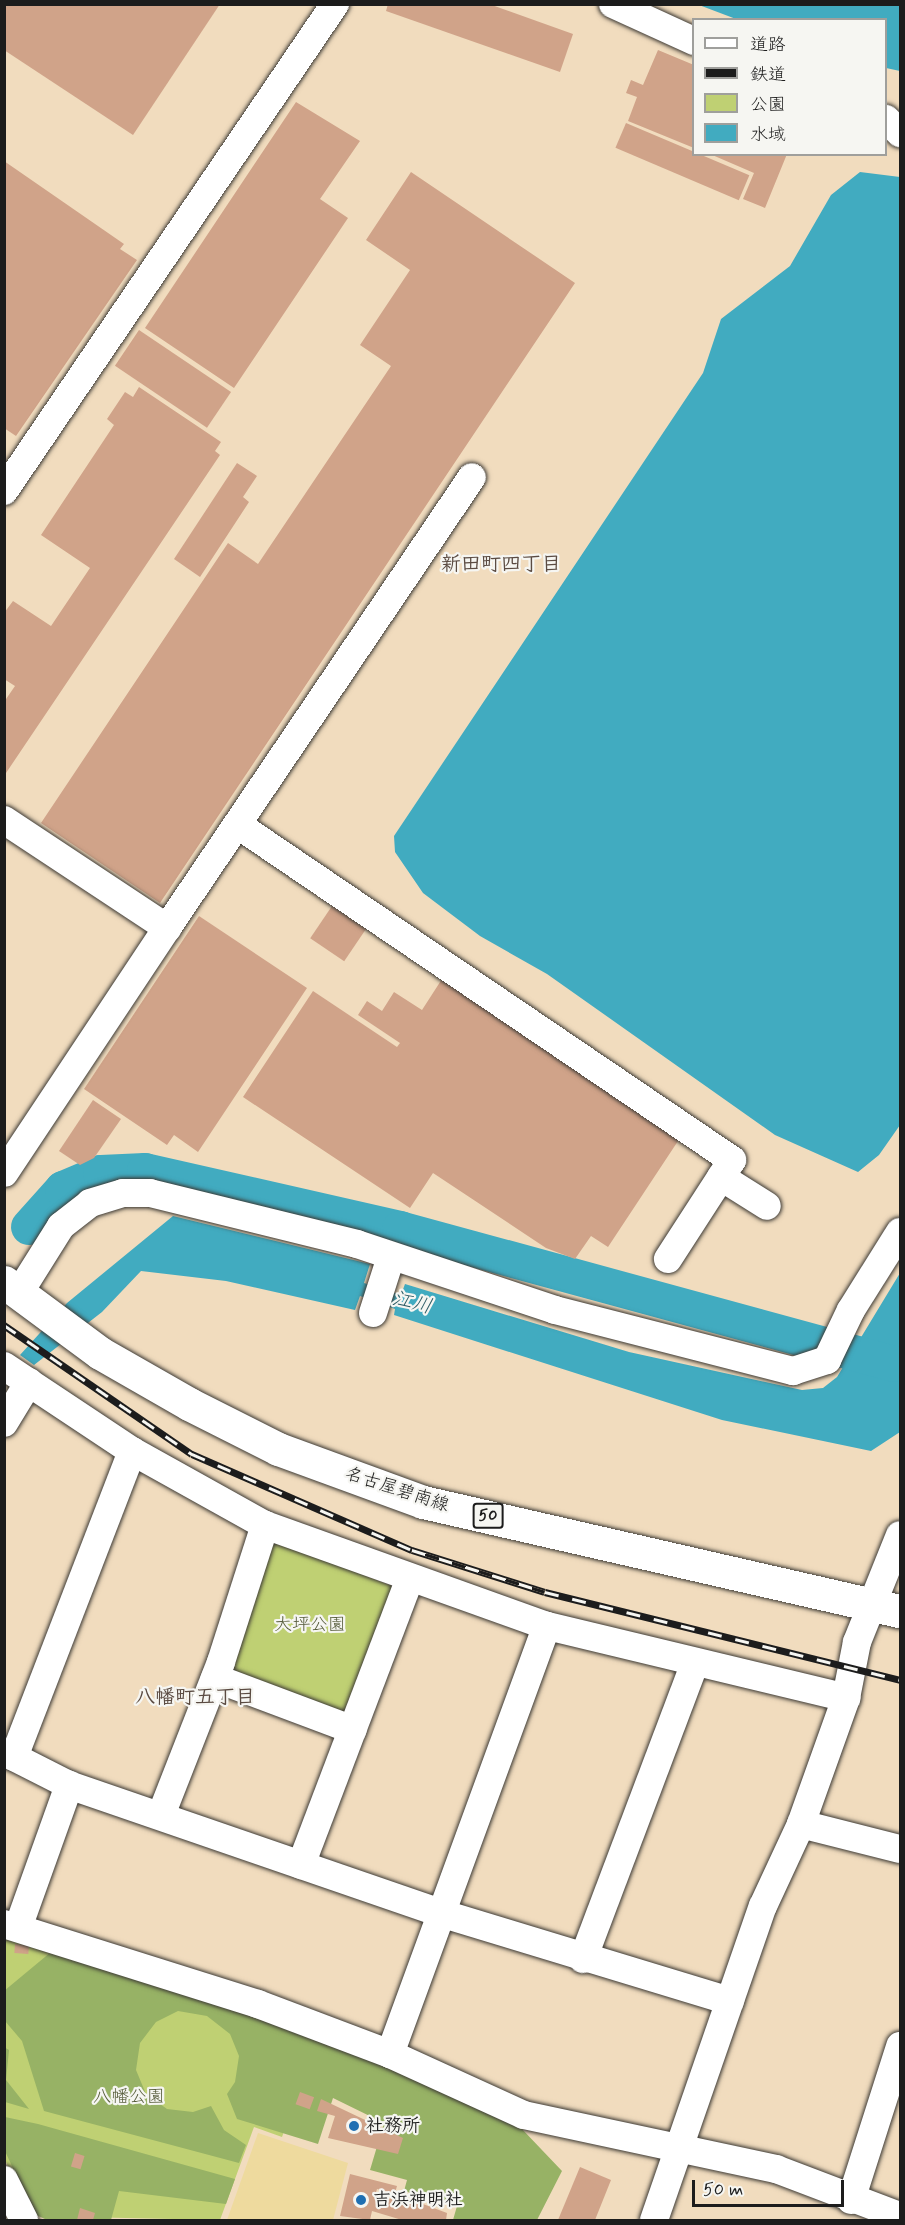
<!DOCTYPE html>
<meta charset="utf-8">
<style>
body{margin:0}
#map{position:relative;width:905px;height:2225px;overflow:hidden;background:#f1dcbe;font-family:Mynerve,"Klee One",sans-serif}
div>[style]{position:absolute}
.green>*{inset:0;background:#bfd073;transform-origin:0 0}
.forest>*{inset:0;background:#97b265}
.sand>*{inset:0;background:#eeda9e}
.water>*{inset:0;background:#41abc0}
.river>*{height:36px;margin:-18px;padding:0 18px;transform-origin:18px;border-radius:18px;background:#41abc0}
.building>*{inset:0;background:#d0a389;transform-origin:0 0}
.roads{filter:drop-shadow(0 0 2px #3c3934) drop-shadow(0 0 2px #3c3934)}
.minor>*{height:28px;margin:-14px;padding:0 14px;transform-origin:14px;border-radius:14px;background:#fff}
.major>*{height:33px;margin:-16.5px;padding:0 16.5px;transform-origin:16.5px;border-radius:16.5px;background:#fff}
.rail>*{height:7px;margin-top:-3.5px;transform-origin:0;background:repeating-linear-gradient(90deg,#f6f6f2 0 14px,#1c1c1c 0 28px);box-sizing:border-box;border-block:2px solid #1c1c1c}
.dots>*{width:16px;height:16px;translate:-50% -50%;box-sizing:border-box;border:3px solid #f6f6f2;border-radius:50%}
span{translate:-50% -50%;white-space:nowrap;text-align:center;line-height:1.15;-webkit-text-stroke:4.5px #f6f6f2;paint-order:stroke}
.shield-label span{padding:2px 4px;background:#f6f6f2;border:2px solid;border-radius:4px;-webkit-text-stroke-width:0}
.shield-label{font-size:16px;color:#1c1c1c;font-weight:700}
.street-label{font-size:18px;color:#1c1c1c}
.park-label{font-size:18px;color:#555b3a}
.poi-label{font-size:18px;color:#1c1c1c;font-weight:700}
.left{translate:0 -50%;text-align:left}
.neighbourhood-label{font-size:20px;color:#5b4b42;font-weight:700}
.water-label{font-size:20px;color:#2d5c66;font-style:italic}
.frame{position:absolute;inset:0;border:6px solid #1c1c1c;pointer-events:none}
.legend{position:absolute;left:692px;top:18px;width:195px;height:138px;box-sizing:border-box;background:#f6f6f2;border:2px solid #9f9f9c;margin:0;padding:8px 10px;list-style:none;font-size:18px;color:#1c1c1c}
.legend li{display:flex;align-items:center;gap:12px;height:30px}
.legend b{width:30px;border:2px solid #9f9f9c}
.scale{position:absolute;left:692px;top:2180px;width:152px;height:27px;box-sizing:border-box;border:3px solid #1c1c1c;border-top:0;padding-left:8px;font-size:18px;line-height:21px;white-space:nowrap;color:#1c1c1c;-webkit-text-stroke:4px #f6f6f2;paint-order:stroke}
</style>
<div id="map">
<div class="green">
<i style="left:272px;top:1540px;width:129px;height:138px;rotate:21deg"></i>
<i style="clip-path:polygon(5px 1929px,318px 2034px,282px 2137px,254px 2127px,220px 2220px,32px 2216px,5px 2160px)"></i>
</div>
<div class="forest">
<i style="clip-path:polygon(57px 1947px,385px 2064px,521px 2128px,562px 2171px,537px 2220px,453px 2220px,457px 2206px,404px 2191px,407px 2180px,370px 2170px,384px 2123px,333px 2098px,318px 2144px,237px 2119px,227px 2094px,235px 2082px,239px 2056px,230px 2034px,207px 2016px,178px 2011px,156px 2022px,140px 2043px,136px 2070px,146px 2094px,167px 2109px,193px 2112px,211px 2106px,224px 2130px,246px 2145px,239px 2163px,44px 2111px,22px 2041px,5px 2021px,4px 1991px)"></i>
<i style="clip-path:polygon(4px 2047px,9px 2050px,6px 2080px,29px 2109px,5px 2102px)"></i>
<i style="clip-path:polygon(5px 2117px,38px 2124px,235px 2179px,226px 2204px,119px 2191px,111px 2220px,47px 2220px,34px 2214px,5px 2151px)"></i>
</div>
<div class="sand">
<i style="clip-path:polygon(258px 2133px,348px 2163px,333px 2220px,227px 2220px)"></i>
</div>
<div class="water">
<i style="clip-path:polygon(699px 5px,900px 5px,900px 71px,886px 68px,886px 20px,736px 19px)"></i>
<i style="clip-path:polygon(860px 172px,900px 177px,900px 1125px,879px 1155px,858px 1172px,775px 1135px,547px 974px,480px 936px,423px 893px,395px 852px,394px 836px,703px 373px,721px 319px,790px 266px,831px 195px)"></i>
<i style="clip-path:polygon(173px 1216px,370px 1264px,364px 1283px,401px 1295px,405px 1284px,629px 1352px,802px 1390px,823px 1388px,837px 1377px,900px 1273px,900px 1432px,871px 1451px,722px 1420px,394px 1315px,395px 1309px,360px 1296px,355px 1310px,226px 1281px,141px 1271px,102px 1312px,34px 1365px,20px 1355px,67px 1303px)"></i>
</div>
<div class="river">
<i style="left:29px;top:1227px;width:51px;rotate:-48.2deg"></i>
<i style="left:63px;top:1189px;width:41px;rotate:-22.8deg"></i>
<i style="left:101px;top:1173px;width:44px;rotate:-2.6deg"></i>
<i style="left:145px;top:1171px;width:262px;rotate:12.8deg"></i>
<i style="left:400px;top:1229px;width:512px;rotate:15.28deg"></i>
</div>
<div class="building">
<i style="clip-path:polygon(4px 4px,220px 4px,133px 135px,4px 50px)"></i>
<i style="clip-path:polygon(388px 4px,489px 4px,573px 34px,560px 72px,386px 11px)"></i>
<i style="clip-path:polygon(658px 50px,694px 65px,694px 148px,628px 121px,637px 97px,626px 93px,631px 80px,643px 85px)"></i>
<i style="clip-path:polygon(296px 102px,360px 141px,320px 199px,348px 218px,234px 388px,145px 328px)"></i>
<i style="left:626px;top:123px;width:134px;height:27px;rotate:23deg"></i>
<i style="clip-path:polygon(710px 154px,787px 154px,765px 208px,743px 199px,754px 173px)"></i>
<i style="clip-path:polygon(4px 161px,124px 244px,120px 249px,137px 260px,16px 436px,4px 428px)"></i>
<i style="clip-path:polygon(411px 172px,575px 283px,160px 903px,41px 823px,228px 543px,258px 564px,391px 366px,360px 345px,410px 270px,366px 240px)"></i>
<i style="left:139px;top:330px;width:111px;height:43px;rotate:34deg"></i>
<i style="clip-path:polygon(139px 387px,221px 442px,215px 451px,220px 455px,4px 776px,4px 702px,15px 686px,4px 679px,4px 613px,13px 601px,51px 626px,90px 568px,41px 535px,114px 425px,107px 419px,125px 392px,133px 397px)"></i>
<i style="clip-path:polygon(237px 463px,257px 476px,243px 497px,249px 502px,200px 577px,174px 559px)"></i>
<i style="left:332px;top:906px;width:41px;height:39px;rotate:34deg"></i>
<i style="clip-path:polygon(199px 916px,307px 988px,198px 1152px,174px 1135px,167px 1145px,84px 1089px)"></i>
<i style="clip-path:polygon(442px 979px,680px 1138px,608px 1247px,591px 1236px,575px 1259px,546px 1248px,433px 1173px,410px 1208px,243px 1097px,313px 991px,397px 1047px,400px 1043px,358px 1015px,367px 1001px,382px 1011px,394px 992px,422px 1010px)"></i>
<i style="clip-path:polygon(93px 1100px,121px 1119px,94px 1158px,80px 1165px,59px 1151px)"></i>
<i style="left:15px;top:1944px;width:14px;height:9px;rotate:4deg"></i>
<i style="left:300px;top:2092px;width:15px;height:13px;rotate:20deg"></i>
<i style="clip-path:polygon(321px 2099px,403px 2138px,398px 2154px,328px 2138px,335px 2116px,317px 2111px)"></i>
<i style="left:75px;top:2153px;width:10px;height:14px;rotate:17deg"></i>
<i style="clip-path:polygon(580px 2167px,611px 2180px,595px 2220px,558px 2220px)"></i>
<i style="clip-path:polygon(350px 2174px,397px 2186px,395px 2193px,377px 2189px,375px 2196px,423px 2204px,447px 2213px,446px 2220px,402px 2220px,372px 2211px,370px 2220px,340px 2216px)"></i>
<i style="clip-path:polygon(80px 2208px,95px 2213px,93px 2220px,77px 2220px)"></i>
</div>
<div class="roads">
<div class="minor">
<i style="left:613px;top:4px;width:89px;rotate:24.6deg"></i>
<i style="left:886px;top:119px;width:20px;rotate:45deg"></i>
<i style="left:4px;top:491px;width:589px;rotate:-55.8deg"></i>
<i style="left:4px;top:820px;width:196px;rotate:33.5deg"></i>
<i style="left:167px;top:928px;width:294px;rotate:123.6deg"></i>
<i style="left:238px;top:825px;width:597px;rotate:34.14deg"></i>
<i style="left:732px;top:1160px;width:118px;rotate:122.9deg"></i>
<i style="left:167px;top:928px;width:544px;rotate:-55.93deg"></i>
<i style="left:721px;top:1177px;width:54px;rotate:32.2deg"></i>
<i style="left:19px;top:1293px;width:79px;rotate:-57.9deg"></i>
<i style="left:61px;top:1226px;width:37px;rotate:-38deg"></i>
<i style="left:90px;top:1203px;width:34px;rotate:-17deg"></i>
<i style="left:123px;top:1193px;width:27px"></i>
<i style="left:150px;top:1193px;width:213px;rotate:13.8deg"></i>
<i style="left:357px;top:1244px;width:209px;rotate:18.4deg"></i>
<i style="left:555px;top:1310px;width:246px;rotate:14.4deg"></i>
<i style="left:793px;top:1371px;width:36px;rotate:-18deg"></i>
<i style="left:827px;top:1360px;width:55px;rotate:-64.4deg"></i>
<i style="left:851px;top:1310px;width:92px;rotate:-57.9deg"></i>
<i style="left:373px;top:1313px;width:59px;rotate:-72.2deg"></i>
<i style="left:4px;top:1366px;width:154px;rotate:33.6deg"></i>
<i style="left:132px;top:1451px;width:152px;rotate:29.1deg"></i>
<i style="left:265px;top:1525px;width:300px;rotate:19.7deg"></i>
<i style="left:547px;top:1626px;width:308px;rotate:13.5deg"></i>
<i style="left:4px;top:1423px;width:48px;rotate:-58.6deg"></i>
<i style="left:215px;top:1678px;width:147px;rotate:20.6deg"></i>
<i style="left:4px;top:1752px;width:73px;rotate:26.9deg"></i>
<i style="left:69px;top:1785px;width:392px;rotate:19deg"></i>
<i style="left:440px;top:1913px;width:303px;rotate:16.9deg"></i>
<i style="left:14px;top:1757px;width:328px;rotate:-68.9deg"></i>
<i style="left:161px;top:1815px;width:164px;rotate:-68.6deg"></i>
<i style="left:221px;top:1662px;width:144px;rotate:-72.2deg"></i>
<i style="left:801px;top:1824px;width:102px;rotate:14.2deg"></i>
<i style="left:301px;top:1865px;width:304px;rotate:-69.2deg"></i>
<i style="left:4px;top:1924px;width:266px;rotate:17.5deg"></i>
<i style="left:258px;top:2004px;width:141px;rotate:20.7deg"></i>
<i style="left:390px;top:2054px;width:147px;rotate:24.5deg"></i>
<i style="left:524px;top:2115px;width:258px;rotate:12.1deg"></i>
<i style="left:776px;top:2169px;width:133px;rotate:20.8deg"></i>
<i style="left:19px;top:1925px;width:149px;rotate:-70.3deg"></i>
<i style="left:583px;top:1959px;width:317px;rotate:-69.3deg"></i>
<i style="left:390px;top:2054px;width:456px;rotate:-69.9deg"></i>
<i style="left:4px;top:2180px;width:45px;rotate:63.4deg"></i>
<i style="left:851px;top:2200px;width:162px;rotate:-72.3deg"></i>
<i style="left:654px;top:2220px;width:332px;rotate:-70.9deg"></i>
<i style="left:763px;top:1906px;width:90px;rotate:-65.1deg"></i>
<i style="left:801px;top:1824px;width:134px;rotate:-70.3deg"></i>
<i style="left:846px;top:1698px;width:57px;rotate:-78.9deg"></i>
<i style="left:857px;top:1642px;width:115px;rotate:-68.1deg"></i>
</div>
<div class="major">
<i style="left:4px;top:1282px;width:119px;rotate:36.5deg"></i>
<i style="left:100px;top:1353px;width:103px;rotate:29.8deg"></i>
<i style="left:189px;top:1404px;width:100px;rotate:26.8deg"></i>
<i style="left:278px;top:1449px;width:154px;rotate:20.1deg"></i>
<i style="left:423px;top:1502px;width:489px;rotate:12.9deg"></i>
</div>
</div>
<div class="rail">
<i style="left:4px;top:1325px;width:228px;rotate:34.5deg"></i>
<i style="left:192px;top:1454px;width:240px;rotate:23.6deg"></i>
<i style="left:412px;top:1550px;width:139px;rotate:17.5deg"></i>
<i style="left:545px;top:1592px;width:366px;rotate:13.9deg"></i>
</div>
<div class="dots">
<i style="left:354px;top:2126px;background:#1f6fb2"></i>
<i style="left:361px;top:2200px;background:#1f6fb2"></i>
</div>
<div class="shield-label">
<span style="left:488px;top:1516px">50</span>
</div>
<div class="street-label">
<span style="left:397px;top:1490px;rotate:18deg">名古屋碧南線</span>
</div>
<div class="park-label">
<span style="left:310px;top:1625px">大坪公園</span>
<span style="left:129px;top:2097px">八幡公園</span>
</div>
<div class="poi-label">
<span class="left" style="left:366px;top:2126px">社務所</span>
<span class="left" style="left:373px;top:2200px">吉浜神明社</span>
</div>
<div class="neighbourhood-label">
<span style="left:501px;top:564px">新田町四丁目</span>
<span style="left:195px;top:1697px">八幡町五丁目</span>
</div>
<div class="water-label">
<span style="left:412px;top:1303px;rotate:14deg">江川</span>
</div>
<div class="frame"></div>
<ul class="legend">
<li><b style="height:8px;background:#fff"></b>道路</li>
<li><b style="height:8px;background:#1c1c1c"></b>鉄道</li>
<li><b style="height:16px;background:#bfd073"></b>公園</li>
<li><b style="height:16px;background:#41abc0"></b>水域</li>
</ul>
<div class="scale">50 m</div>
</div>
